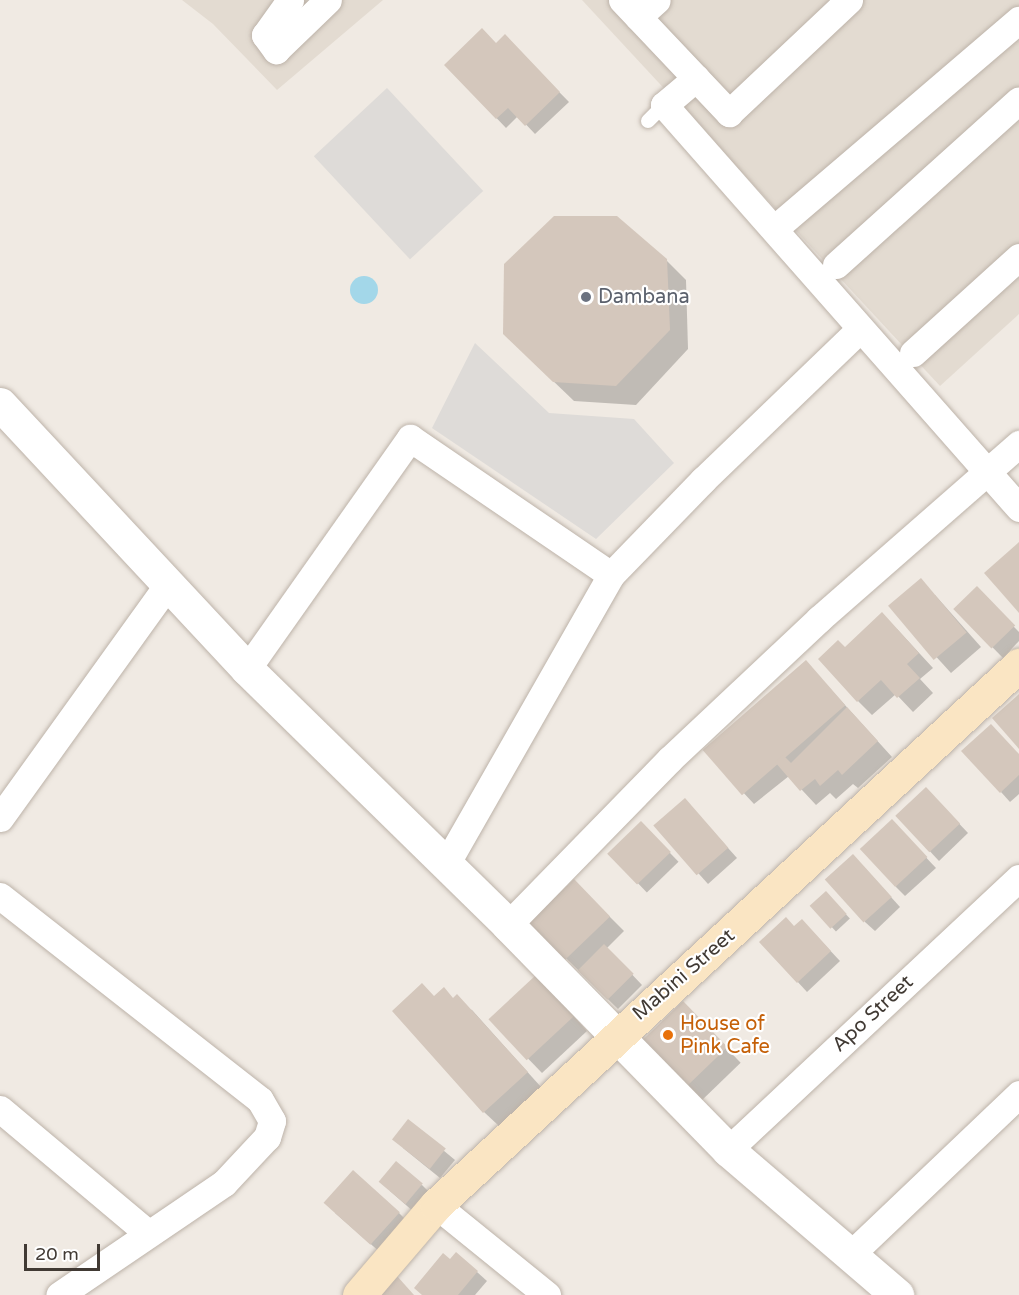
<!DOCTYPE html>
<style>
body{margin:0}
#map{position:relative;width:1019px;height:1295px;overflow:hidden;background:#f0eae3;font-family:"Varela Round",sans-serif}
div>[style]{position:absolute}
.residential>*{inset:0;background:#e3dbd1}
.parking>*{inset:0;background:#dedbd8;transform-origin:0 0}
.water>*{inset:0;background:#a3d7e9}
.round{border-radius:50%}
.shadow>*{inset:0;background:#0003;transform-origin:0 0}
.building>*{inset:0;background:#d4c7bc;transform-origin:0 0}
.roads{filter:drop-shadow(0 0 2px #bdb3a9) drop-shadow(0 0 2px #bdb3a9)}
.service>*{height:14px;margin:-7px;padding:0 7px;transform-origin:7px;border-radius:7px;background:#fff}
.minor>*{height:27px;margin:-13.5px;padding:0 13.5px;transform-origin:13.5px;border-radius:13.5px;background:#fff}
.tertiary>*{height:33px;margin:-16.5px;padding:0 16.5px;transform-origin:16.5px;border-radius:16.5px;background:#fff}
.secondary>*{height:33px;margin:-16.5px;padding:0 16.5px;transform-origin:16.5px;border-radius:16.5px;background:#fae5c3}
.dots>*{width:16px;height:16px;translate:-50% -50%;box-sizing:border-box;border:3px solid #fff;border-radius:50%}
span{translate:-50% -50%;white-space:nowrap;text-align:center;line-height:1.15;-webkit-text-stroke:4.5px #fff;paint-order:stroke}
.worship-label{font-size:20px;color:#5b616d}
.left{translate:0 -50%;text-align:left}
.street-label{font-size:20px;color:#413a34}
.food-label{font-size:20px;color:#c56008}
.scale{position:absolute;left:24px;top:1244px;width:76px;height:27px;box-sizing:border-box;border:3px solid #413a34;border-top:0;padding-left:8px;font-size:18px;line-height:21px;white-space:nowrap;color:#413a34;-webkit-text-stroke:4px #fff;paint-order:stroke}
</style>
<div id="map">
<div class="residential">
<i style="clip-path:polygon(182px 0,383px 0,277px 90px,213px 24px)"></i>
<i style="clip-path:polygon(582px 0,1019px 0,1019px 314px,940px 386px)"></i>
</div>
<div class="parking">
<i style="left:387px;top:88px;width:141px;height:100px;rotate:47deg"></i>
<i style="clip-path:polygon(475px 343px,549px 413px,634px 419px,674px 463px,596px 539px,432px 428px)"></i>
</div>
<div class="water">
<i class="round" style="left:350px;top:276px;width:28px;height:28px"></i>
</div>
<div class="shadow">
<i style="clip-path:polygon(505px 37px,569px 102px,535px 134px,518px 116px,506px 128px,446px 65px,497px 45px)"></i>
<i style="clip-path:polygon(666px 260px,686px 280px,688px 349px,636px 405px,574px 401px,524px 353px)"></i>
<i style="clip-path:polygon(976px 588px,1019px 632px,1019px 641px,1003px 658px,955px 609px)"></i>
<i style="clip-path:polygon(935px 595px,981px 647px,951px 673px,891px 607px)"></i>
<i style="clip-path:polygon(897px 629px,933px 668px,920px 679px,933px 693px,913px 712px,896px 694px,872px 715px,858px 701px,845px 649px)"></i>
<i style="clip-path:polygon(806px 662px,892px 757px,858px 788px,853px 784px,836px 799px,830px 793px,816px 805px,789px 776px,754px 804px,740px 789px)"></i>
<i style="clip-path:polygon(1019px 756px,1019px 794px,1010px 802px,1001px 792px)"></i>
<i style="clip-path:polygon(935px 798px,968px 833px,939px 861px,897px 816px)"></i>
<i style="clip-path:polygon(694px 810px,737px 858px,708px 884px,656px 826px)"></i>
<i style="left:641px;top:823px;width:54px;height:44px;rotate:46deg"></i>
<i style="clip-path:polygon(901px 831px,936px 868px,905px 896px,896px 887px)"></i>
<i style="clip-path:polygon(863px 866px,900px 907px,875px 931px,865px 922px)"></i>
<i style="clip-path:polygon(574px 881px,624px 931px,607px 948px,642px 985px,618px 1009px,531px 924px)"></i>
<i style="left:826px;top:893px;width:35px;height:19px;rotate:47deg"></i>
<i style="clip-path:polygon(811px 930px,840px 961px,807px 992px,761px 942px)"></i>
<i style="clip-path:polygon(551px 991px,587px 1031px,542px 1073px,490px 1019px)"></i>
<i style="clip-path:polygon(435px 998px,472px 1010px,541px 1087px,499px 1126px,484px 1112px)"></i>
<i style="left:683px;top:1003px;width:83px;height:55px;rotate:46deg"></i>
<i style="clip-path:polygon(408px 1121px,455px 1160px,440px 1178px,403px 1148px)"></i>
<i style="clip-path:polygon(422px 1185px,431px 1194px,415px 1213px,390px 1191px)"></i>
<i style="clip-path:polygon(335px 1213px,399px 1213px,408px 1222px,381px 1253px)"></i>
<i style="clip-path:polygon(450px 1261px,477px 1272px,487px 1281px,475px 1295px,423px 1295px)"></i>
</div>
<div class="building">
<i style="clip-path:polygon(482px 28px,496px 43px,505px 34px,560px 92px,525px 126px,508px 108px,496px 119px,444px 65px)"></i>
<i style="clip-path:polygon(554px 216px,617px 216px,667px 259px,670px 330px,616px 386px,553px 382px,503px 334px,504px 264px)"></i>
<i style="clip-path:polygon(1019px 542px,1019px 613px,984px 573px)"></i>
<i style="left:921px;top:578px;width:71px;height:43px;rotate:50deg"></i>
<i style="left:977px;top:586px;width:55px;height:33px;rotate:46deg"></i>
<i style="clip-path:polygon(882px 612px,919px 653px,907px 664px,920px 678px,897px 698px,881px 680px,857px 702px,818px 659px,838px 640px,845px 647px)"></i>
<i style="left:806px;top:660px;width:60px;height:137px;rotate:49deg"></i>
<i style="clip-path:polygon(1019px 694px,1019px 749px,992px 718px)"></i>
<i style="clip-path:polygon(847px 707px,878px 741px,842px 775px,838px 770px,820px 786px,815px 779px,800px 791px,775px 762px,783px 755px,791px 763px)"></i>
<i style="clip-path:polygon(991px 724px,1019px 754px,1019px 775px,1000px 793px,961px 751px)"></i>
<i style="left:926px;top:787px;width:50px;height:42px;rotate:47deg"></i>
<i style="left:685px;top:798px;width:66px;height:42px;rotate:49deg"></i>
<i style="left:892px;top:819px;width:52px;height:44px;rotate:47deg"></i>
<i style="left:641px;top:821px;width:43px;height:47px;rotate:46deg"></i>
<i style="left:853px;top:854px;width:58px;height:38px;rotate:48deg"></i>
<i style="left:574px;top:879px;width:52px;height:64px;rotate:46deg"></i>
<i style="left:826px;top:891px;width:31px;height:22px;rotate:48deg"></i>
<i style="clip-path:polygon(786px 917px,794px 926px,802px 919px,831px 951px,797px 983px,759px 942px)"></i>
<i style="left:604px;top:944px;width:42px;height:37px;rotate:45deg"></i>
<i style="left:536px;top:975px;width:56px;height:65px;rotate:47deg"></i>
<i style="clip-path:polygon(422px 983px,434px 996px,444px 987px,453px 998px,457px 994px,528px 1072px,483px 1113px,392px 1011px)"></i>
<i style="left:683px;top:1001px;width:64px;height:59px;rotate:46deg"></i>
<i style="left:408px;top:1119px;width:48px;height:26px;rotate:38deg"></i>
<i style="left:396px;top:1161px;width:35px;height:27px;rotate:40deg"></i>
<i style="left:353px;top:1170px;width:63px;height:44px;rotate:42deg"></i>
<i style="clip-path:polygon(456px 1252px,478px 1271px,458px 1295px,422px 1295px,414px 1288px,443px 1253px,450px 1259px)"></i>
<i style="clip-path:polygon(397px 1276px,414px 1295px,380px 1295px)"></i>
</div>
<div class="roads">
<div class="service">
<i style="left:648px;top:121px;width:23px;rotate:-45deg"></i>
</div>
<div class="minor">
<i style="left:290px;top:0;width:43px;rotate:125.5deg"></i>
<i style="left:265px;top:35px;width:19px;rotate:54deg"></i>
<i style="left:276px;top:50px;width:72px;rotate:-43.9deg"></i>
<i style="left:622px;top:0;width:156px;rotate:46.6deg"></i>
<i style="left:729px;top:113px;width:165px;rotate:-43.3deg"></i>
<i style="left:638px;top:17px;width:25px;rotate:-42deg"></i>
<i style="left:696px;top:78px;width:42px;rotate:139.8deg"></i>
<i style="left:664px;top:105px;width:537px;rotate:48.62deg"></i>
<i style="left:774px;top:229px;width:322px;rotate:-40.5deg"></i>
<i style="left:836px;top:265px;width:246px;rotate:-42deg"></i>
<i style="left:913px;top:353px;width:143px;rotate:-42.2deg"></i>
<i style="left:247px;top:669px;width:283px;rotate:-54.8deg"></i>
<i style="left:410px;top:438px;width:243px;rotate:34.3deg"></i>
<i style="left:0;top:818px;width:288px;rotate:-54.3deg"></i>
<i style="left:445px;top:866px;width:335px;rotate:-60.3deg"></i>
<i style="left:611px;top:575px;width:132px;rotate:-45.9deg"></i>
<i style="left:703px;top:480px;width:218px;rotate:-43.9deg"></i>
<i style="left:0;top:896px;width:330px;rotate:38.1deg"></i>
<i style="left:260px;top:1100px;width:24px;rotate:60deg"></i>
<i style="left:272px;top:1121px;width:17px;rotate:107deg"></i>
<i style="left:267px;top:1137px;width:63px;rotate:133.1deg"></i>
<i style="left:224px;top:1183px;width:199px;rotate:145.8deg"></i>
<i style="left:508px;top:925px;width:232px;rotate:-45.7deg"></i>
<i style="left:670px;top:759px;width:204px;rotate:-43.2deg"></i>
<i style="left:819px;top:619px;width:266px;rotate:-41.2deg"></i>
<i style="left:0;top:1109px;width:193px;rotate:40deg"></i>
<i style="left:728px;top:1150px;width:398px;rotate:-43.1deg"></i>
<i style="left:436px;top:1205px;width:143px;rotate:39deg"></i>
<i style="left:849px;top:1256px;width:235px;rotate:-43.6deg"></i>
</div>
<div class="tertiary">
<i style="left:0;top:404px;width:362px;rotate:47deg"></i>
<i style="left:247px;top:669px;width:366px;rotate:44.4deg"></i>
<i style="left:508px;top:925px;width:315px;rotate:45.6deg"></i>
<i style="left:728px;top:1150px;width:223px;rotate:40.6deg"></i>
</div>
<div class="secondary">
<i style="left:359px;top:1295px;width:118px;rotate:-49.5deg"></i>
<i style="left:436px;top:1205px;width:795px;rotate:-42.81deg"></i>
</div>
</div>
<div class="dots">
<i style="left:586px;top:297px;background:#6b7280"></i>
<i style="left:668px;top:1035px;background:#e8710a"></i>
</div>
<div class="worship-label">
<span class="left" style="left:598px;top:297px">Dambana</span>
</div>
<div class="street-label">
<span style="left:684px;top:975px;rotate:-41deg">Mabini Street</span>
<span style="left:873px;top:1014px;rotate:-43deg">Apo Street</span>
</div>
<div class="food-label">
<span class="left" style="left:680px;top:1036px">House of<br>Pink Cafe</span>
</div>
<div class="scale">20 m</div>
</div>
